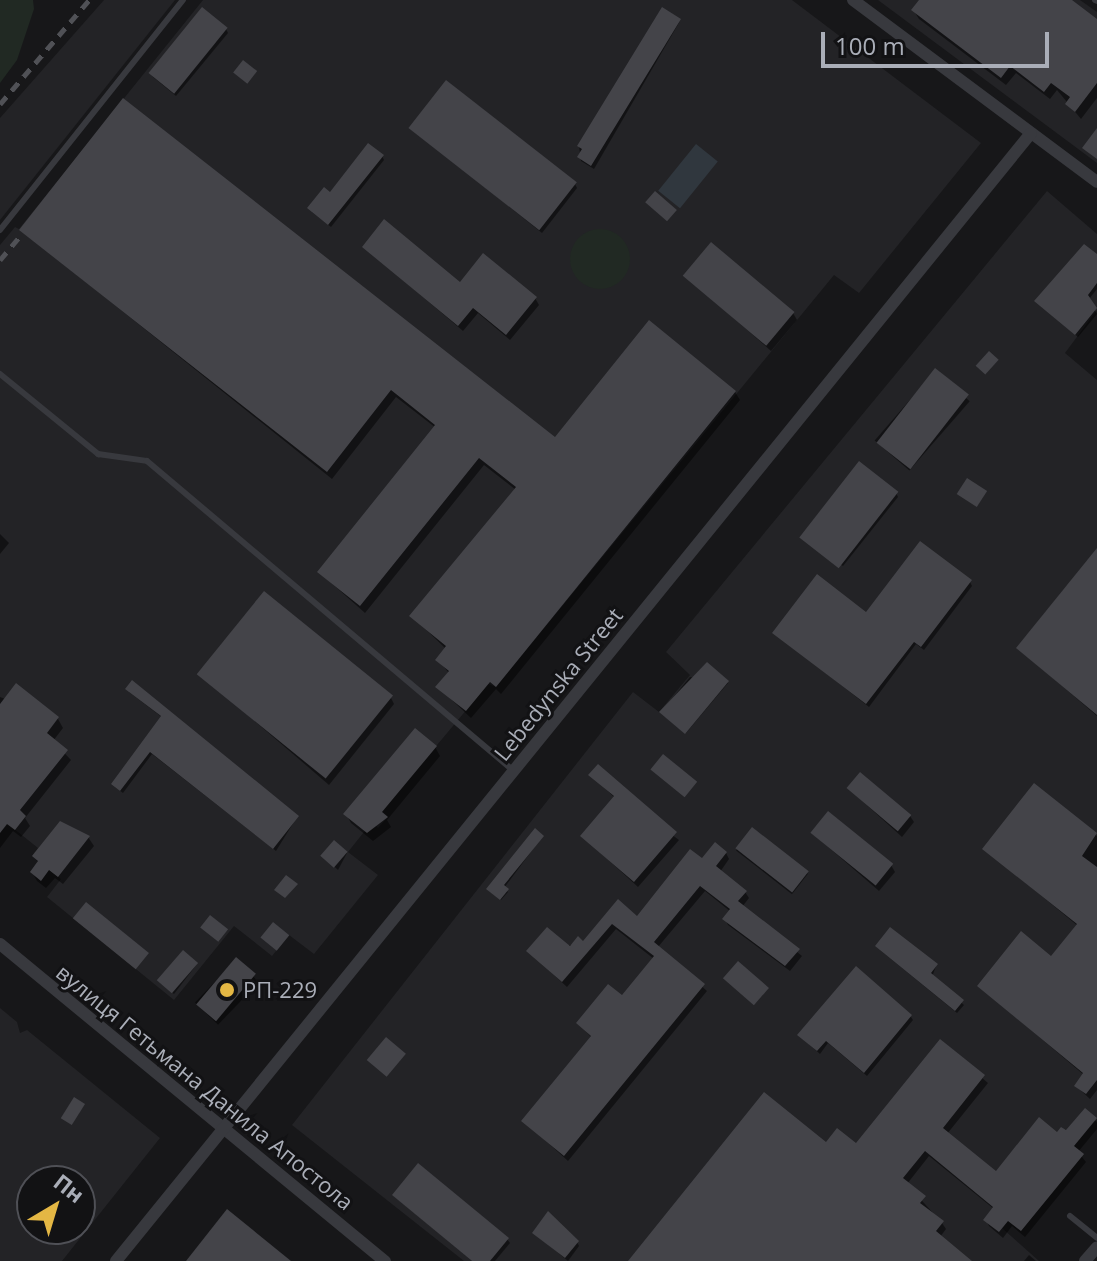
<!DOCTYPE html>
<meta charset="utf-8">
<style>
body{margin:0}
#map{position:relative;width:1097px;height:1261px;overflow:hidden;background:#171719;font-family:"Open Sans",sans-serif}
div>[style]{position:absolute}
.built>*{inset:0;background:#232326}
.green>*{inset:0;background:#212923}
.round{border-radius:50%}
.water>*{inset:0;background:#30373e;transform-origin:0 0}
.shadow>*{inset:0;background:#0007;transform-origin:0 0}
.building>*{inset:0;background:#444449;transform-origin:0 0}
.lane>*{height:6px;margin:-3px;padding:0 3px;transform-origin:3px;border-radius:3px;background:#38393e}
.street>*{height:12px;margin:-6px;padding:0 6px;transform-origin:6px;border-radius:6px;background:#38393e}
.rail>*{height:5px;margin-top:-2.5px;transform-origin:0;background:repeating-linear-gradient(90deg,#505156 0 10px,transparent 0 18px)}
.dots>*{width:22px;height:22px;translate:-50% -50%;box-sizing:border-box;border:4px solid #121214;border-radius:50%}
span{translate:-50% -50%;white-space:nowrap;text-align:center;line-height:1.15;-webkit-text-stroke:6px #121214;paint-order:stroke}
.street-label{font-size:22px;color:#aaaeb8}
.poi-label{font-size:22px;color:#aaaeb8}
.left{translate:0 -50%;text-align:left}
.north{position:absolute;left:16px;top:1165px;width:80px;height:80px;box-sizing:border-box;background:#121214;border:2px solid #4f5056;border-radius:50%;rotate:38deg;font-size:22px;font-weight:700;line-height:32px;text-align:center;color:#aaaeb8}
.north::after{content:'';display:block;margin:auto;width:28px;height:36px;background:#e4b744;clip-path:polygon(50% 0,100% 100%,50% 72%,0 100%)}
.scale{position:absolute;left:821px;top:32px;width:228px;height:36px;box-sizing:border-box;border:4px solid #aaaeb8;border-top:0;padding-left:10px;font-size:24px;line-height:28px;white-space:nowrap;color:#aaaeb8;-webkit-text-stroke:6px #121214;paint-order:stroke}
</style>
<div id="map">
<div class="built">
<i style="clip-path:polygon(104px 0,175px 0,0 220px,0 118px)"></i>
<i style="clip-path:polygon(203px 0,792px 0,981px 143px,859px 293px,834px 275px,496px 687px,488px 684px,382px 811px,388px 817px,378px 828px,374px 824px,364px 832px,348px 852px,378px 875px,314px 954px,289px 935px,272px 956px,234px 926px,174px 1000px,47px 897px,61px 879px,49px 870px,41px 881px,30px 872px,38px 861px,32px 856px,38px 848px,8px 824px,0 833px,0 245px,15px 227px,19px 229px)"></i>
<i style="clip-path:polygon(878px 0,1080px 0,1097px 12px,1097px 163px)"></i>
<i style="clip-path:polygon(1047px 191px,1097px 234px,1097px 310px,1065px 353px,1097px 380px,1097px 1119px,1079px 1140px,1065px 1129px,1070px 1143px,1084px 1154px,1021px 1231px,1008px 1221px,1002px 1228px,1039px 1261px,464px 1261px,292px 1125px,633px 692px,659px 712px,690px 675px,666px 652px)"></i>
<i style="clip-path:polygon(evenodd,0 1008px,17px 1022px,20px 1033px,27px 1030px,160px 1138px,62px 1261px,0 1261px,0 1008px,32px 1181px,80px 1181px,80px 1229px,32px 1229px,32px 1181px)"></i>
</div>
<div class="green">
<i style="clip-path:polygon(0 0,33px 0,34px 9px,17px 60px,0 83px)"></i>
<i class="round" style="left:570px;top:229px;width:60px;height:60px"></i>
</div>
<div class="water">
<i style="left:696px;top:144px;width:28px;height:60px;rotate:39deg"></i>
</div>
<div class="shadow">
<i style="clip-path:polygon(922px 0,1069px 0,1097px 21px,1097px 98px,1081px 119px,1057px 90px,1050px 99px,1016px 73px,1006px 85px,919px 19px,914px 11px)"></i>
<i style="clip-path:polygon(680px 21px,594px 169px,581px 161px,579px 146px)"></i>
<i style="clip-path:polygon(226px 29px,228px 33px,176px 96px,153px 77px,151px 73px)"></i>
<i style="clip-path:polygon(411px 128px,575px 184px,577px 188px,542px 233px)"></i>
<i style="clip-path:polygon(382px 156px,384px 160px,331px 227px,312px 212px)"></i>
<i style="clip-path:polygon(21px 230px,555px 440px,735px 392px,740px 400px,501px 694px,496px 689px,471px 718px,438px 687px,449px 673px,438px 660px,446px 649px,412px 616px,516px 490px,484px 465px,365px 613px,319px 572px,436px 428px,396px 397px,332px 479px)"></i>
<i style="clip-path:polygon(364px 247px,460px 285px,535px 298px,539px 305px,510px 340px,478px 313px,463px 331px)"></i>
<i style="clip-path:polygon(1097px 257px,1097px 289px,1089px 299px,1097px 314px,1078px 337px,1036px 301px)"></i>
<i style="clip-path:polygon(686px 276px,793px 313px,797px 320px,771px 351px)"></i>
<i style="left:935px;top:371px;width:46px;height:92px;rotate:41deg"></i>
<i style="clip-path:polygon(896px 493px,898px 497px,843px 566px,800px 537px)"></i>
<i style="clip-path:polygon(0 534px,9px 543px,0 554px)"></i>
<i style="clip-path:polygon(1097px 552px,1097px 716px,1018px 648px)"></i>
<i style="clip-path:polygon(970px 582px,972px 586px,924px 650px,916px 644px,869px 707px,775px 633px,867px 615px)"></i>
<i style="clip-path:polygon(199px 673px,391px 698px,394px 704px,329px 785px)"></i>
<i style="clip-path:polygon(690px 677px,728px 683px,686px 733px,661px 712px)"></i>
<i style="clip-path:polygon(132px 683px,297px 817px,276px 851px,152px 754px,123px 793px,115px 787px,163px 718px,129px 692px)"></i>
<i style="clip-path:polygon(0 697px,58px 719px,63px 728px,53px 741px,71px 760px,25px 818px,30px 826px,21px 837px,13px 831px,0 848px)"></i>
<i style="clip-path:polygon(435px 747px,440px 756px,387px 820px,391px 827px,373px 841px,351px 823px,346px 814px)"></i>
<i style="clip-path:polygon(591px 775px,679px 840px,638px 887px,582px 836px,615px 798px)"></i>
<i style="clip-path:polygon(1034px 786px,1097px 836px,1097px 1090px,1090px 1099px,1077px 1087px,1084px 1075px,979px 986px,1052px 959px,1078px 926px,985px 849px)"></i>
<i style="clip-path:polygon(849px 789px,910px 816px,914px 822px,902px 837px)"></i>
<i style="left:752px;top:830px;width:71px;height:26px;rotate:38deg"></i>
<i style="clip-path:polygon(812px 833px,891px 865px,895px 872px,879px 891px)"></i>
<i style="clip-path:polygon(88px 837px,94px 846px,63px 884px,55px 878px,46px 888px,37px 881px,32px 872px,39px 864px,34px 856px)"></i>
<i style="clip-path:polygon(542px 837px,504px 888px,508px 892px,501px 900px,489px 891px)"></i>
<i style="clip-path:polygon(347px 853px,338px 870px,323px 856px)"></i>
<i style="clip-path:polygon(726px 853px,729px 859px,720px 872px,745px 892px,749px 898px,742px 907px,802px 956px,790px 971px,728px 925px,725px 919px,731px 912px,705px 891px,658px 947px,707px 991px,568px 1161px,524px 1121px,592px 1038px,578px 1023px,622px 998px,654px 959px,616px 929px,567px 987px,529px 952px,583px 943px,618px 902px,638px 919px,702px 861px)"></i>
<i style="clip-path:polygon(880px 950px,936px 966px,932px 977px,964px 1005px,957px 1013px)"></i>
<i style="left:236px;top:960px;width:32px;height:59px;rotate:44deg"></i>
<i style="clip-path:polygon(197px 964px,174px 994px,161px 983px)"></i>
<i style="clip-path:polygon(911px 1017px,913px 1020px,867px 1076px,828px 1043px,820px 1054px,800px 1036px)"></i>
<i style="clip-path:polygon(940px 1042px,988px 1083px,947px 1134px,996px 1174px,1066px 1133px,1085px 1111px,1097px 1122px,1097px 1129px,1078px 1152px,1086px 1162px,1025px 1237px,1012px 1226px,1003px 1238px,989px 1226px,986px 1220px,994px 1209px,929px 1156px,907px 1184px,942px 1223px,946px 1229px,940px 1237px,969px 1261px,631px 1261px,827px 1144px,857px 1146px)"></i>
<i style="clip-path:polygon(394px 1196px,507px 1239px,510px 1243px,495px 1261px,472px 1261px)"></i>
<i style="clip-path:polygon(534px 1233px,577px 1242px,579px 1246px,568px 1261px)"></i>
<i style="clip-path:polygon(1029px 1255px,1036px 1261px,1024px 1261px)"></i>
</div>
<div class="building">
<i style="clip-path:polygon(919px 0,1072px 0,1097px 19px,1097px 83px,1075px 112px,1065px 104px,1070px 97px,1051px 83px,1044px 92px,1010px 66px,1001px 78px,911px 10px)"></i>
<i style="left:202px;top:7px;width:33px;height:85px;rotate:39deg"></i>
<i style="clip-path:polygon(662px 7px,681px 19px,591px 166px,577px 157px,582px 149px,577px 146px)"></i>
<i style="left:243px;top:60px;width:18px;height:16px;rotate:38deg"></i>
<i style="left:446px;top:80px;width:166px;height:61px;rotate:38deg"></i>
<i style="clip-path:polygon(123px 98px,555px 437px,649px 320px,736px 391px,496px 687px,490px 682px,466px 711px,435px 687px,449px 671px,435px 660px,446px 646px,409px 616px,516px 487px,479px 458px,360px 606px,317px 572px,435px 425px,391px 390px,327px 472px,19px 230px)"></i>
<i style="clip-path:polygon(1097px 128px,1097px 159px,1082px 148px)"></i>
<i style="clip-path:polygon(368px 143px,384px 155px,328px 225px,307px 208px,324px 187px,330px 192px)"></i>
<i style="left:655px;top:191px;width:29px;height:15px;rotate:41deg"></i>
<i style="clip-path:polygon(384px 219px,460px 282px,483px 253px,537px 297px,506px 335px,473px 308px,458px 326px,362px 247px)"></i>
<i style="left:711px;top:242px;width:109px;height:44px;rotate:40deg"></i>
<i style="clip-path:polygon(1084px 244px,1097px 254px,1097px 283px,1088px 295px,1097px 308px,1075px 335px,1034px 301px)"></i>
<i style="left:989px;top:351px;width:13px;height:20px;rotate:42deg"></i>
<i style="left:935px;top:368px;width:43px;height:95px;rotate:38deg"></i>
<i style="left:859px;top:461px;width:50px;height:97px;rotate:38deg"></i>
<i style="left:967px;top:478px;width:24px;height:19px;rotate:33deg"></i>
<i style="clip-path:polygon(920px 541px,972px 580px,921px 647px,914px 642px,866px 704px,772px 633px,817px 574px,866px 612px)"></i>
<i style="clip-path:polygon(1097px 548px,1097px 715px,1016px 648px)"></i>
<i style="left:264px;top:591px;width:166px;height:107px;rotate:39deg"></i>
<i style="clip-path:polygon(707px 662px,729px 681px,685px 734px,659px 712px)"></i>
<i style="clip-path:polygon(132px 680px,299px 816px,273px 849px,150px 752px,120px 791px,111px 784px,161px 716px,125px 689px)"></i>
<i style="clip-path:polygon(16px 683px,59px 717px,47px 733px,68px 750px,20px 810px,26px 816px,15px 830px,7px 824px,0 833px,0 704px)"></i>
<i style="clip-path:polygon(415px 728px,437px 746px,382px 812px,388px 817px,367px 833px,343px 814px)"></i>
<i style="left:663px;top:754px;width:44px;height:20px;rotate:39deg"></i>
<i style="clip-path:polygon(598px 764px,677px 832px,634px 882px,580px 836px,614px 796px,588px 775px)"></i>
<i style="left:860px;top:772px;width:67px;height:21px;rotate:40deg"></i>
<i style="clip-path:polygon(1034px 783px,1097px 833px,1082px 856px,1097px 867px,1097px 1080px,1086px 1094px,1074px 1086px,1083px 1073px,977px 986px,1021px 931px,1051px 956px,1077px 924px,982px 849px)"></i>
<i style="left:828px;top:811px;width:84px;height:28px;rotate:39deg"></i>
<i style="clip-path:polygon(60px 821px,90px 836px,58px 877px,49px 870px,41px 881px,30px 872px,38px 861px,32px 856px)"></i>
<i style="left:752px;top:827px;width:72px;height:27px;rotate:38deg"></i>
<i style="clip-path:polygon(535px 828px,544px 836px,504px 885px,509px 889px,500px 900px,486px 889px)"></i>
<i style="left:334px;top:840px;width:18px;height:21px;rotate:41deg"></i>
<i style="clip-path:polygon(715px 842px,727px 852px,716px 866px,747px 891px,738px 901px,800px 949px,785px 966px,722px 919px,730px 909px,700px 886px,654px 942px,705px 984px,564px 1156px,521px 1121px,591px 1036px,576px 1023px,608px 984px,622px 995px,654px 956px,612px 924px,562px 982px,526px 951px,547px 927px,570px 946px,578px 936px,583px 941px,618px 899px,637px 916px,690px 849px,702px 858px)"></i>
<i style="clip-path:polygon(286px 875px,298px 884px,285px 898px,274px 890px)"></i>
<i style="left:86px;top:902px;width:81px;height:21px;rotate:39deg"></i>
<i style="left:210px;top:915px;width:23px;height:16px;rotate:38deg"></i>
<i style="left:273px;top:922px;width:21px;height:20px;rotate:39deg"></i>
<i style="clip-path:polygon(890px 927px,938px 964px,931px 973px,964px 1000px,955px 1011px,875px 946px)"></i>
<i style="left:183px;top:950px;width:20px;height:40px;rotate:41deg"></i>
<i style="left:236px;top:957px;width:26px;height:62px;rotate:40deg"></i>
<i style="left:738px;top:961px;width:41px;height:23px;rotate:41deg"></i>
<i style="clip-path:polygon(856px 966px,912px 1015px,864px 1073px,826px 1041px,817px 1051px,797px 1035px)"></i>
<i style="left:386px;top:1037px;width:26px;height:30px;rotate:40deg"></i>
<i style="clip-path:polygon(940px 1039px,985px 1075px,943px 1128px,996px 1171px,1039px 1117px,1057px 1132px,1061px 1127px,1066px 1130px,1085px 1108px,1097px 1118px,1074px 1146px,1084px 1154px,1021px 1231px,1008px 1221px,999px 1232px,983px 1220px,993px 1207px,925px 1151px,903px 1178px,926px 1196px,920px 1203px,944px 1221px,936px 1231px,972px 1261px,628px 1261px,764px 1092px,826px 1142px,837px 1128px,856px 1143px)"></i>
<i style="left:74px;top:1097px;width:13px;height:25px;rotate:32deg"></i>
<i style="clip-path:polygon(418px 1163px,509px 1238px,490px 1261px,472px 1261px,392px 1195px)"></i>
<i style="clip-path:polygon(227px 1209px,291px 1261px,186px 1261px)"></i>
<i style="clip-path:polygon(548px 1211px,579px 1241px,565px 1258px,532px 1233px)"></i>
</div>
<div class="lane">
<i style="left:1095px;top:0;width:2px;rotate:27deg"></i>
<i style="left:0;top:230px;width:294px;rotate:-51.5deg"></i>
<i style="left:0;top:374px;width:127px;rotate:39.2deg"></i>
<i style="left:98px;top:454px;width:49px;rotate:8.1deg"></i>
<i style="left:147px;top:461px;width:480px;rotate:40.2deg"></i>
<i style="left:1070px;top:1216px;width:35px;rotate:39deg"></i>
</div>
<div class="street">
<i style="left:853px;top:0;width:304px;rotate:36.7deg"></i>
<i style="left:0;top:944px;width:499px;rotate:39.5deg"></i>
<i style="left:116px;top:1261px;width:1452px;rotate:-50.95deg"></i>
<i style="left:1085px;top:1261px;width:18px;rotate:-49deg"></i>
</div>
<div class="rail">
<i style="left:0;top:104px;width:137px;rotate:-49.4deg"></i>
<i style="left:0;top:260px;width:31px;rotate:-50deg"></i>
</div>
<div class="dots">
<i style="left:227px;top:990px;background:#e4b744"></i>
</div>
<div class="street-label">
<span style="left:558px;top:684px;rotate:-51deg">Lebedynska Street</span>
<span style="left:205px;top:1087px;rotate:39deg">вулиця Гетьмана Данила Апостола</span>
</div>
<div class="poi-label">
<span class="left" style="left:243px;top:990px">РП-229</span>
</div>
<div class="north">Пн</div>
<div class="scale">100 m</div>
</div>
